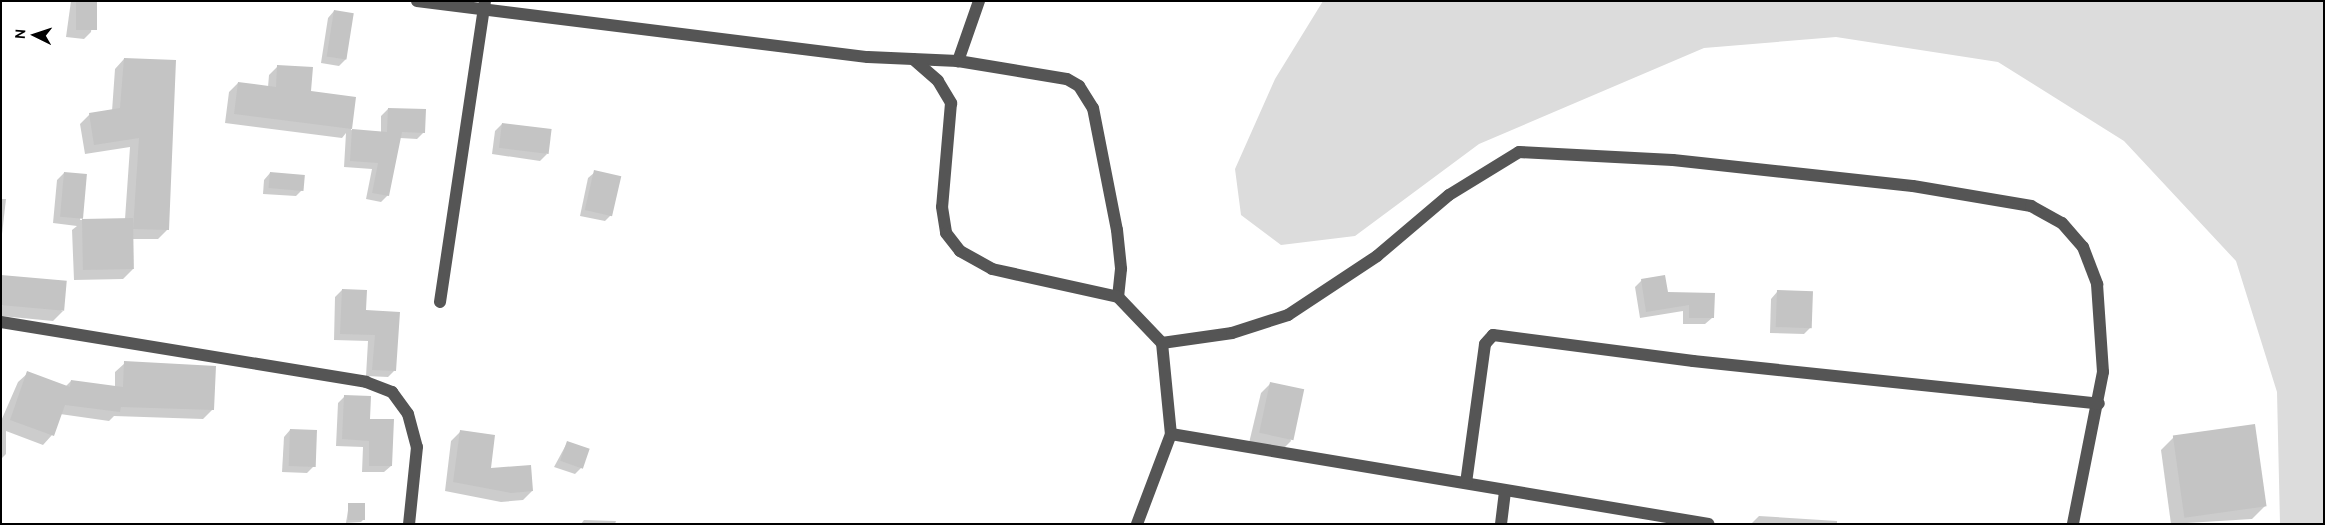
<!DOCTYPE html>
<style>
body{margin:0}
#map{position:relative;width:2325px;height:525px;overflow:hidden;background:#fff;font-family:Cabin,sans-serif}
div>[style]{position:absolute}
.green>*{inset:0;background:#dcdcdc}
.shadow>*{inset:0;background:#0003}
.building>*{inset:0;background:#c4c4c4;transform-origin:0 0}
.minor>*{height:12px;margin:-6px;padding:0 6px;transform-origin:6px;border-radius:6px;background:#555}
span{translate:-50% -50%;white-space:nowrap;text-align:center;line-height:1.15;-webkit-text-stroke:4px #fff;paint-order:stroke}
.frame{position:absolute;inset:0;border:2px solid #000;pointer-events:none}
.north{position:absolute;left:10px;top:10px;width:50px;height:50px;-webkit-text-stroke:4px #fff;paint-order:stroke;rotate:274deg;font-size:14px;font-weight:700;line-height:20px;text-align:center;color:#000}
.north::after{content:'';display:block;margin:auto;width:18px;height:22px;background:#000;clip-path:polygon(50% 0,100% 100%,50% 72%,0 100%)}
</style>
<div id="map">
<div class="green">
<i style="clip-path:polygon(1323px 1px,2324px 1px,2324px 524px,2280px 524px,2277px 392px,2236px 261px,2124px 141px,1998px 62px,1836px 37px,1704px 48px,1479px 144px,1355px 236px,1281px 245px,1241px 215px,1235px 169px,1275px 79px)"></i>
</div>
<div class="shadow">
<i style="clip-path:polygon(71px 1px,95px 1px,91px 32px,84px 39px,66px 37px)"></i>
<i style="clip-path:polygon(334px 11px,352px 14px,346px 59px,339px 66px,321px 63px,328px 18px)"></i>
<i style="clip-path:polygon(124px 59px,167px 230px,158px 239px,132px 239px,133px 269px,123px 279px,74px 280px,72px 230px,77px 226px,53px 223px,57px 180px,64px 173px,86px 176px,80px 220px,125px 219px,130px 147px,85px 154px,80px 124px,90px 114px,112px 111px,115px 69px)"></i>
<i style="clip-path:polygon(278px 66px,310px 92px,355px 98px,351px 130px,381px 132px,381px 116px,388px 109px,424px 132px,417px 139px,400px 138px,388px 195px,381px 202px,366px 199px,372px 169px,344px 167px,346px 133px,342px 138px,225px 123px,229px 92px,238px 83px,268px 87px,269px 75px)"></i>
<i style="clip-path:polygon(502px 124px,547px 154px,540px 161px,492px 154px,495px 131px)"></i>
<i style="clip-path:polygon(595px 172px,612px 214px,605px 221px,580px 216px,588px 178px)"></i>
<i style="clip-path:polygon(270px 173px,303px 189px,296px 196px,263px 194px,264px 180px)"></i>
<i style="clip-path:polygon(1px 199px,6px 199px,1px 243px)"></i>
<i style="clip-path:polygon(1642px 280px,1667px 294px,1713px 294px,1712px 318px,1705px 324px,1683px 324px,1683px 311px,1640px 318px,1635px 287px)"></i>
<i style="clip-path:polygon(4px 288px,63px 311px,53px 321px,1px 316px)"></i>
<i style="clip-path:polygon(342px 290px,365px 311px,394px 371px,388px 377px,366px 376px,368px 341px,334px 340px,335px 297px)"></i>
<i style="clip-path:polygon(1777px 292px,1811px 327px,1804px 334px,1770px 333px,1771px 299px)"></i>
<i style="clip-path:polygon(125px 363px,213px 409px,203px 419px,114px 416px,109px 421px,60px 414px,52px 435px,43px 445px,6px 431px,6px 454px,1px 459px,1px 421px,18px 382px,28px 373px,65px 387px,71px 381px,115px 387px,115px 372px)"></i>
<i style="clip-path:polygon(1271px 383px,1291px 441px,1281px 451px,1249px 443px,1261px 393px)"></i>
<i style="clip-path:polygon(345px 396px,368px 420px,391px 466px,384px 472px,362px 472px,363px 447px,336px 446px,338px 403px)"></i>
<i style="clip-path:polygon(290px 430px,314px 466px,307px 473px,282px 472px,284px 437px)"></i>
<i style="clip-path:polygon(461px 431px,489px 469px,532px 491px,523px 500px,501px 502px,445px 491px,451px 441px)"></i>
<i style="clip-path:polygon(2174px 437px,2265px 506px,2252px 519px,2171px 524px,2161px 450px)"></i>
<i style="clip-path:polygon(567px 443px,582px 467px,575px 474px,554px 467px)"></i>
<i style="clip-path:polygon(349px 504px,364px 519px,361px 522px,346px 523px)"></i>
<i style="clip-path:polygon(1759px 516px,1837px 521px,1837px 524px,1751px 524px)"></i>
<i style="clip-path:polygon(584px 520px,616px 521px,615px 524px,581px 524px)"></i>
</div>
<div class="building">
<i style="left:76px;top:1px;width:21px;height:29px"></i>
<i style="left:334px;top:10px;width:20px;height:47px;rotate:9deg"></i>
<i style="clip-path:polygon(124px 58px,176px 60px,169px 230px,133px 229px,139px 138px,94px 145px,89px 113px,120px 108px)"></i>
<i style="clip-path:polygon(277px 65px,313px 67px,311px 91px,356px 97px,352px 129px,234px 114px,238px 82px,276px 87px)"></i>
<i style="clip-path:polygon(388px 108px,426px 109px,425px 133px,402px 132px,389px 196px,372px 193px,378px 163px,350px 161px,352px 129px,387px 132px)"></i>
<i style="left:502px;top:123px;width:50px;height:25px;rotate:7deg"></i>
<i style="left:594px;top:170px;width:28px;height:41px;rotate:13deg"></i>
<i style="left:64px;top:172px;width:23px;height:45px;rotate:5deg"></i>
<i style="left:270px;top:172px;width:35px;height:16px;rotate:5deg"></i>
<i style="left:133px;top:218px;width:51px;height:51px;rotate:89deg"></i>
<i style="left:1px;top:275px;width:66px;height:30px;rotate:5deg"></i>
<i style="clip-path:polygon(1665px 275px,1668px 292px,1715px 293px,1714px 318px,1689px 318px,1689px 305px,1646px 312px,1641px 279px)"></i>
<i style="clip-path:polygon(342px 289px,367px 290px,366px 310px,400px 312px,396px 371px,372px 370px,375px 335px,340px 334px)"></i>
<i style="left:1777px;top:290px;width:36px;height:37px;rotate:2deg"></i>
<i style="clip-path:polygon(124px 361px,216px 366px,214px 410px,121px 407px,120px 412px,65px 405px,54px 436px,10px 420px,27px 371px,70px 387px,71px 380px,123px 387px)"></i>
<i style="left:1270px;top:382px;width:35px;height:52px;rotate:12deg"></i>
<i style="clip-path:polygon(344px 395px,371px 396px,370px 419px,394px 419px,392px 466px,369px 466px,369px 441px,342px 439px)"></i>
<i style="left:2255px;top:424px;width:83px;height:83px;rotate:82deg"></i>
<i style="left:290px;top:429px;width:27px;height:37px;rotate:2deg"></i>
<i style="clip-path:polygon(460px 430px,495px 435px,491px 468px,531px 465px,533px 491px,511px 493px,453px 482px)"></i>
<i style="left:567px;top:441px;width:24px;height:21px;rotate:19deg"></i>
<i style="left:348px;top:503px;width:17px;height:17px"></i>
</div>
<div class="minor">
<i style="left:417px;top:1px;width:454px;rotate:7.1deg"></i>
<i style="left:868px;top:57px;width:90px;rotate:2.5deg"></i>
<i style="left:979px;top:1px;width:64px;rotate:109.3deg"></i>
<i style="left:958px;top:61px;width:110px;rotate:9.4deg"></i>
<i style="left:1067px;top:79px;width:14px;rotate:30deg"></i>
<i style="left:1079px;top:86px;width:26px;rotate:58deg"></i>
<i style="left:1093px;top:108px;width:124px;rotate:78.9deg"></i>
<i style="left:1117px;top:230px;width:39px;rotate:84deg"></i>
<i style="left:1121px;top:269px;width:28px;rotate:96deg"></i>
<i style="left:1118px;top:297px;width:64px;rotate:46.3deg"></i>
<i style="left:1162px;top:343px;width:91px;rotate:84.4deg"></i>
<i style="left:1171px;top:434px;width:96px;rotate:110.7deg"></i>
<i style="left:913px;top:59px;width:33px;rotate:41deg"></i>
<i style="left:938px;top:81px;width:26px;rotate:59deg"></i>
<i style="left:951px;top:103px;width:104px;rotate:94.9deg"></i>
<i style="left:942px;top:207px;width:26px;rotate:81deg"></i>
<i style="left:946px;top:233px;width:23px;rotate:52deg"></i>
<i style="left:960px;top:251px;width:37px;rotate:29deg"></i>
<i style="left:992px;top:269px;width:129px;rotate:12.5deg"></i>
<i style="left:440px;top:302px;width:304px;rotate:-81.5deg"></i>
<i style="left:1px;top:322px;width:370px;rotate:9.3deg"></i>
<i style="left:366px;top:382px;width:28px;rotate:21deg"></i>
<i style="left:392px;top:392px;width:27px;rotate:54deg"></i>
<i style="left:408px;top:414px;width:34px;rotate:75deg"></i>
<i style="left:417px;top:447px;width:77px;rotate:95.9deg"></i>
<i style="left:1162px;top:343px;width:71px;rotate:-8.1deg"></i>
<i style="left:1232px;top:333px;width:59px;rotate:-17.8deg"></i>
<i style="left:1288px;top:315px;width:107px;rotate:-33.5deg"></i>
<i style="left:1377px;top:256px;width:94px;rotate:-40.3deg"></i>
<i style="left:1449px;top:195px;width:82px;rotate:-31.6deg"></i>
<i style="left:1519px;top:152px;width:154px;rotate:3deg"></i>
<i style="left:1673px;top:160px;width:241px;rotate:6.2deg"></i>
<i style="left:1913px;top:186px;width:120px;rotate:9.6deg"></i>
<i style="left:2031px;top:206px;width:35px;rotate:29deg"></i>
<i style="left:2062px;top:223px;width:32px;rotate:49deg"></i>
<i style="left:2083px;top:247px;width:40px;rotate:69deg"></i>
<i style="left:2097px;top:284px;width:88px;rotate:86.1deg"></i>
<i style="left:2103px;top:372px;width:155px;rotate:101.2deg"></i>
<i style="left:1171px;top:434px;width:545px;rotate:9.5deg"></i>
<i style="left:1466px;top:483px;width:140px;rotate:-82.2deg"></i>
<i style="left:1485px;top:344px;width:12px;rotate:-48deg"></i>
<i style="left:1493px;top:335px;width:202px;rotate:7.4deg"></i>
<i style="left:1693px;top:361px;width:408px;rotate:6deg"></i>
<i style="left:1501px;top:524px;width:32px;rotate:-83deg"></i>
</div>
<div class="frame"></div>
<div class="north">N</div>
</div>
